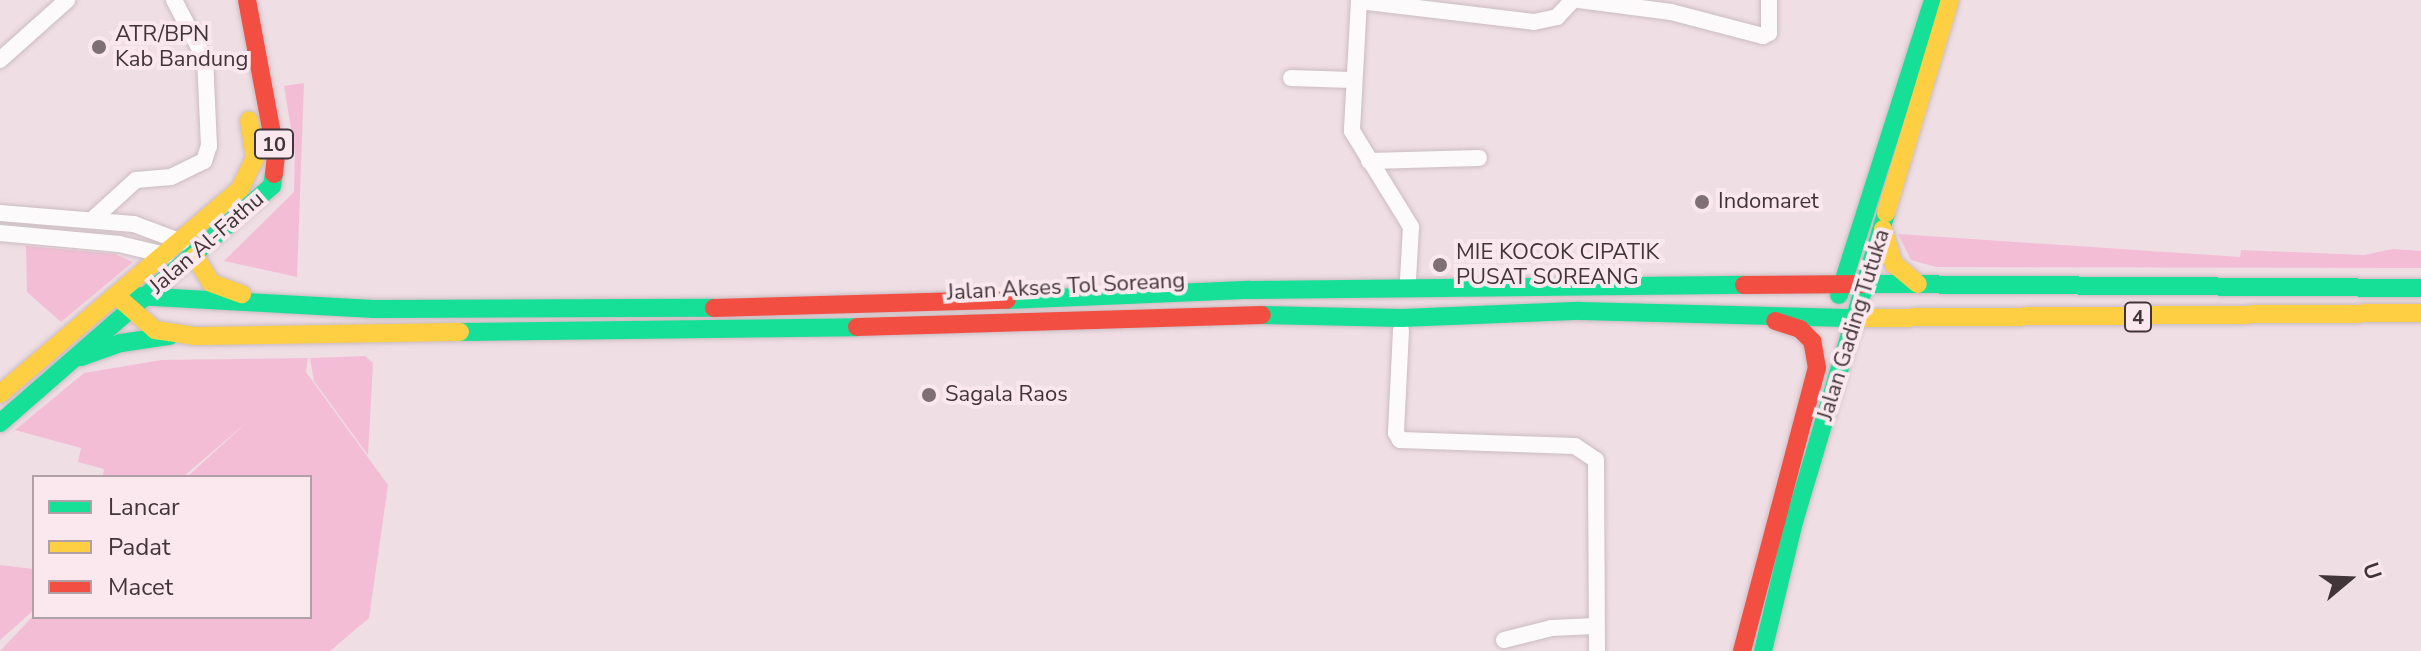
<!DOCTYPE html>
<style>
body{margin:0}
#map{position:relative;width:2421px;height:651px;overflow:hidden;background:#efdee4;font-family:"Nunito Sans",sans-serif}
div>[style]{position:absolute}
.green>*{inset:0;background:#f3bed5}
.roads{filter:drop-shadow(0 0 2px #cabcc1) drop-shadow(0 0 2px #cabcc1)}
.street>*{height:16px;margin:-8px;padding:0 8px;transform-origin:8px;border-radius:8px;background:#fdfafb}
.fast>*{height:18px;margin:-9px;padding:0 9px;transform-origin:9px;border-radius:9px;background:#16e098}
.slow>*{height:18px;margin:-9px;padding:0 9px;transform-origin:9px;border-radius:9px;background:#ffcf43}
.jam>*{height:18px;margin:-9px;padding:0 9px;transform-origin:9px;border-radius:9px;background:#f24e42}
.dots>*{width:22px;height:22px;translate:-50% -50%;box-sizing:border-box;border:4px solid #fbe8ef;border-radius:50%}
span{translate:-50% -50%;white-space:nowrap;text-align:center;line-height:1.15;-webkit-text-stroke:8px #fbe8ef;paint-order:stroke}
.shield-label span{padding:2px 6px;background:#fbe8ef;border:2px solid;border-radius:6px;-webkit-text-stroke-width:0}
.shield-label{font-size:20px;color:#42353a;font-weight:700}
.poi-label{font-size:22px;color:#42353a}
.left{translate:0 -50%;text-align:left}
.street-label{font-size:22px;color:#42353a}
.legend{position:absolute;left:32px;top:475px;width:280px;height:144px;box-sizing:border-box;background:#fbe8ef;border:2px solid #b1a0a7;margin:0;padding:10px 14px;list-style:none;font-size:24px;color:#42353a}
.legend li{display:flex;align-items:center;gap:16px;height:40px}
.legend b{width:40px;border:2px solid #b1a0a7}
.north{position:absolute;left:2309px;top:539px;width:80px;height:80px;-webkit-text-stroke:6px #fbe8ef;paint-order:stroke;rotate:71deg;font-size:22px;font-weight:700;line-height:32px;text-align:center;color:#42353a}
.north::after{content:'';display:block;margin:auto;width:28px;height:36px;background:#42353a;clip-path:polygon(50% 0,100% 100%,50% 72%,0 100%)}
</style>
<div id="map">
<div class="green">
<i style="clip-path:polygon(304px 83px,297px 277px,224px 261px,294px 192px,295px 153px,284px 86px)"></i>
<i style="clip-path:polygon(1898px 234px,2240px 257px,2241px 250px,2364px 255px,2393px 249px,2421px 251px,2421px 268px,1936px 267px,1911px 260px)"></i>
<i style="clip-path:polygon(26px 246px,115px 254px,133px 262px,61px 322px,27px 292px)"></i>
<i style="clip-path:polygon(365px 356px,373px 363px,368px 455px,314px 381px,310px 358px)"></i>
<i style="clip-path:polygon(308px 358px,306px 372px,388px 485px,369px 618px,330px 651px,0 651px,34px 615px,310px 617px,310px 477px,187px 477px,247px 422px,183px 477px,103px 477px,104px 469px,78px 462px,81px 448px,15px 430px,84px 373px,162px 360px)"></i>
<i style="clip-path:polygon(0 565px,34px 569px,34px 610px,0 640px)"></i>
</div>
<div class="roads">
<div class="street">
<i style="left:1359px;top:0;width:131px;rotate:93.1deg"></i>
<i style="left:1352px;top:131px;width:113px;rotate:58.4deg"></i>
<i style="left:1411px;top:227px;width:52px;rotate:93.3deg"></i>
<i style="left:1579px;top:0;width:93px;rotate:7.4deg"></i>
<i style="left:1671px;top:12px;width:95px;rotate:14.6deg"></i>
<i style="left:1763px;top:36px;width:7px;rotate:-27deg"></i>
<i style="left:1769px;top:33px;width:33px;rotate:-90deg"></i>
<i style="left:1359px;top:1px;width:176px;rotate:6.8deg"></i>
<i style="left:1534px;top:22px;width:24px;rotate:-12deg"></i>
<i style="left:1557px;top:17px;width:23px;rotate:-47deg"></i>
<i style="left:0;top:60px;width:90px;rotate:-41.8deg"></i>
<i style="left:1291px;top:78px;width:60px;rotate:1.9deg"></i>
<i style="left:1369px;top:161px;width:110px;rotate:-1.6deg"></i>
<i style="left:0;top:213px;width:134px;rotate:4.7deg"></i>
<i style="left:134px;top:224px;width:51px;rotate:20.6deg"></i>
<i style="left:93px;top:219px;width:58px;rotate:-42.2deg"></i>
<i style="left:136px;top:180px;width:35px;rotate:-5deg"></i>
<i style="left:171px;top:177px;width:37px;rotate:-26deg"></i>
<i style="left:204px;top:161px;width:16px;rotate:-72deg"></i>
<i style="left:209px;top:146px;width:87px;rotate:-92.6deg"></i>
<i style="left:205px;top:59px;width:67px;rotate:-117.7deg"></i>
<i style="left:0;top:233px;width:120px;rotate:5.3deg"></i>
<i style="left:119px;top:244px;width:48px;rotate:13.2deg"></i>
<i style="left:1401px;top:330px;width:103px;rotate:92.8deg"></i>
<i style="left:1396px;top:433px;width:8px;rotate:60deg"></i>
<i style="left:1400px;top:440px;width:175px;rotate:2deg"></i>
<i style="left:1575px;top:446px;width:25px;rotate:34deg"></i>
<i style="left:1596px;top:460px;width:191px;rotate:89.7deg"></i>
<i style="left:1504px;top:640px;width:49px;rotate:-14.3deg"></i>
<i style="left:1551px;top:628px;width:44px;rotate:-2.6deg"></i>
</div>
<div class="fast">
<i style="left:1867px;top:284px;width:554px;rotate:0.41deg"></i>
<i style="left:1839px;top:295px;width:310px;rotate:-72.3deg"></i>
<i style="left:135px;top:296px;width:239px;rotate:3.1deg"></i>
<i style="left:374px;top:309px;width:340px;rotate:-0.2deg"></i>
<i style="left:1007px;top:300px;width:243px;rotate:-2.4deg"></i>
<i style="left:1250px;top:290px;width:494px;rotate:-0.6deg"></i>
<i style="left:1262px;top:315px;width:140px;rotate:1.2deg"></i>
<i style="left:1402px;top:318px;width:178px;rotate:-2.3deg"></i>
<i style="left:1580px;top:311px;width:276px;rotate:1.5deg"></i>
<i style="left:460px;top:332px;width:397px;rotate:-0.7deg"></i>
<i style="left:81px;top:357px;width:42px;rotate:-19.3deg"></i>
<i style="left:121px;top:343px;width:49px;rotate:-8.3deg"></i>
<i style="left:0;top:423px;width:361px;rotate:-41.1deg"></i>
<i style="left:272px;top:186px;width:12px;rotate:-81deg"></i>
<i style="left:1763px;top:651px;width:133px;rotate:-76.5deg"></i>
<i style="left:1794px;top:522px;width:322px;rotate:-73.4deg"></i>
</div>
<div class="slow">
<i style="left:1886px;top:213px;width:222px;rotate:-73.3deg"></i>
<i style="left:1883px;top:229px;width:37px;rotate:73deg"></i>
<i style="left:1894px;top:264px;width:31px;rotate:40deg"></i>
<i style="left:195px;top:256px;width:31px;rotate:59deg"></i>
<i style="left:211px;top:283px;width:33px;rotate:20deg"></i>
<i style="left:119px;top:298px;width:48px;rotate:41.6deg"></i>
<i style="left:155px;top:330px;width:40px;rotate:8.5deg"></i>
<i style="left:195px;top:336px;width:265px;rotate:-0.9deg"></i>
<i style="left:1856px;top:318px;width:565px;rotate:-0.51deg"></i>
<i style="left:0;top:394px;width:316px;rotate:-40.5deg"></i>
<i style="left:240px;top:189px;width:34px;rotate:-64deg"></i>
<i style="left:255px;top:158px;width:38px;rotate:-99deg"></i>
</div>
<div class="jam">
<i style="left:247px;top:0;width:158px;rotate:79.4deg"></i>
<i style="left:276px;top:155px;width:19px;rotate:96deg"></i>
<i style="left:1744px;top:285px;width:123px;rotate:-0.5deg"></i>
<i style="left:714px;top:308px;width:293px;rotate:-1.6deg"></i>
<i style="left:857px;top:327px;width:405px;rotate:-1.7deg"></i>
<i style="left:1742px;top:651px;width:293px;rotate:-75.2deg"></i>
<i style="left:1817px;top:368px;width:27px;rotate:-100deg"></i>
<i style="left:1812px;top:341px;width:17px;rotate:-135deg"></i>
<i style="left:1800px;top:329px;width:26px;rotate:-162deg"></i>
</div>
</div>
<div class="dots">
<i style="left:99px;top:47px;background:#7f7076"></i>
<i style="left:1702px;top:202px;background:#7f7076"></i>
<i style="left:1440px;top:265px;background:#7f7076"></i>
<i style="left:929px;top:395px;background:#7f7076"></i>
</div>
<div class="shield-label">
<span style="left:274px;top:144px">10</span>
<span style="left:2138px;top:317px">4</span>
</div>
<div class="poi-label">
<span class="left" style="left:115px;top:47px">ATR/BPN<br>Kab Bandung</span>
<span class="left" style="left:1718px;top:202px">Indomaret</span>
<span class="left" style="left:1456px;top:265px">MIE KOCOK CIPATIK<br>PUSAT SOREANG</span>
<span class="left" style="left:945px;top:395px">Sagala Raos</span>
</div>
<div class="street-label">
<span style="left:207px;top:243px;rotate:-41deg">Jalan Al-Fathu</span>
<span style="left:1066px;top:287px;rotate:-3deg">Jalan Akses Tol Soreang</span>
<span style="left:1854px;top:325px;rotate:-73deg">Jalan Gading Tutuka</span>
</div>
<ul class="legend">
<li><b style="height:10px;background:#16e098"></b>Lancar</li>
<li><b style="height:10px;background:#ffcf43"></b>Padat</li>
<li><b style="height:10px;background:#f24e42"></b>Macet</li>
</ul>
<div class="north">U</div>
</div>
